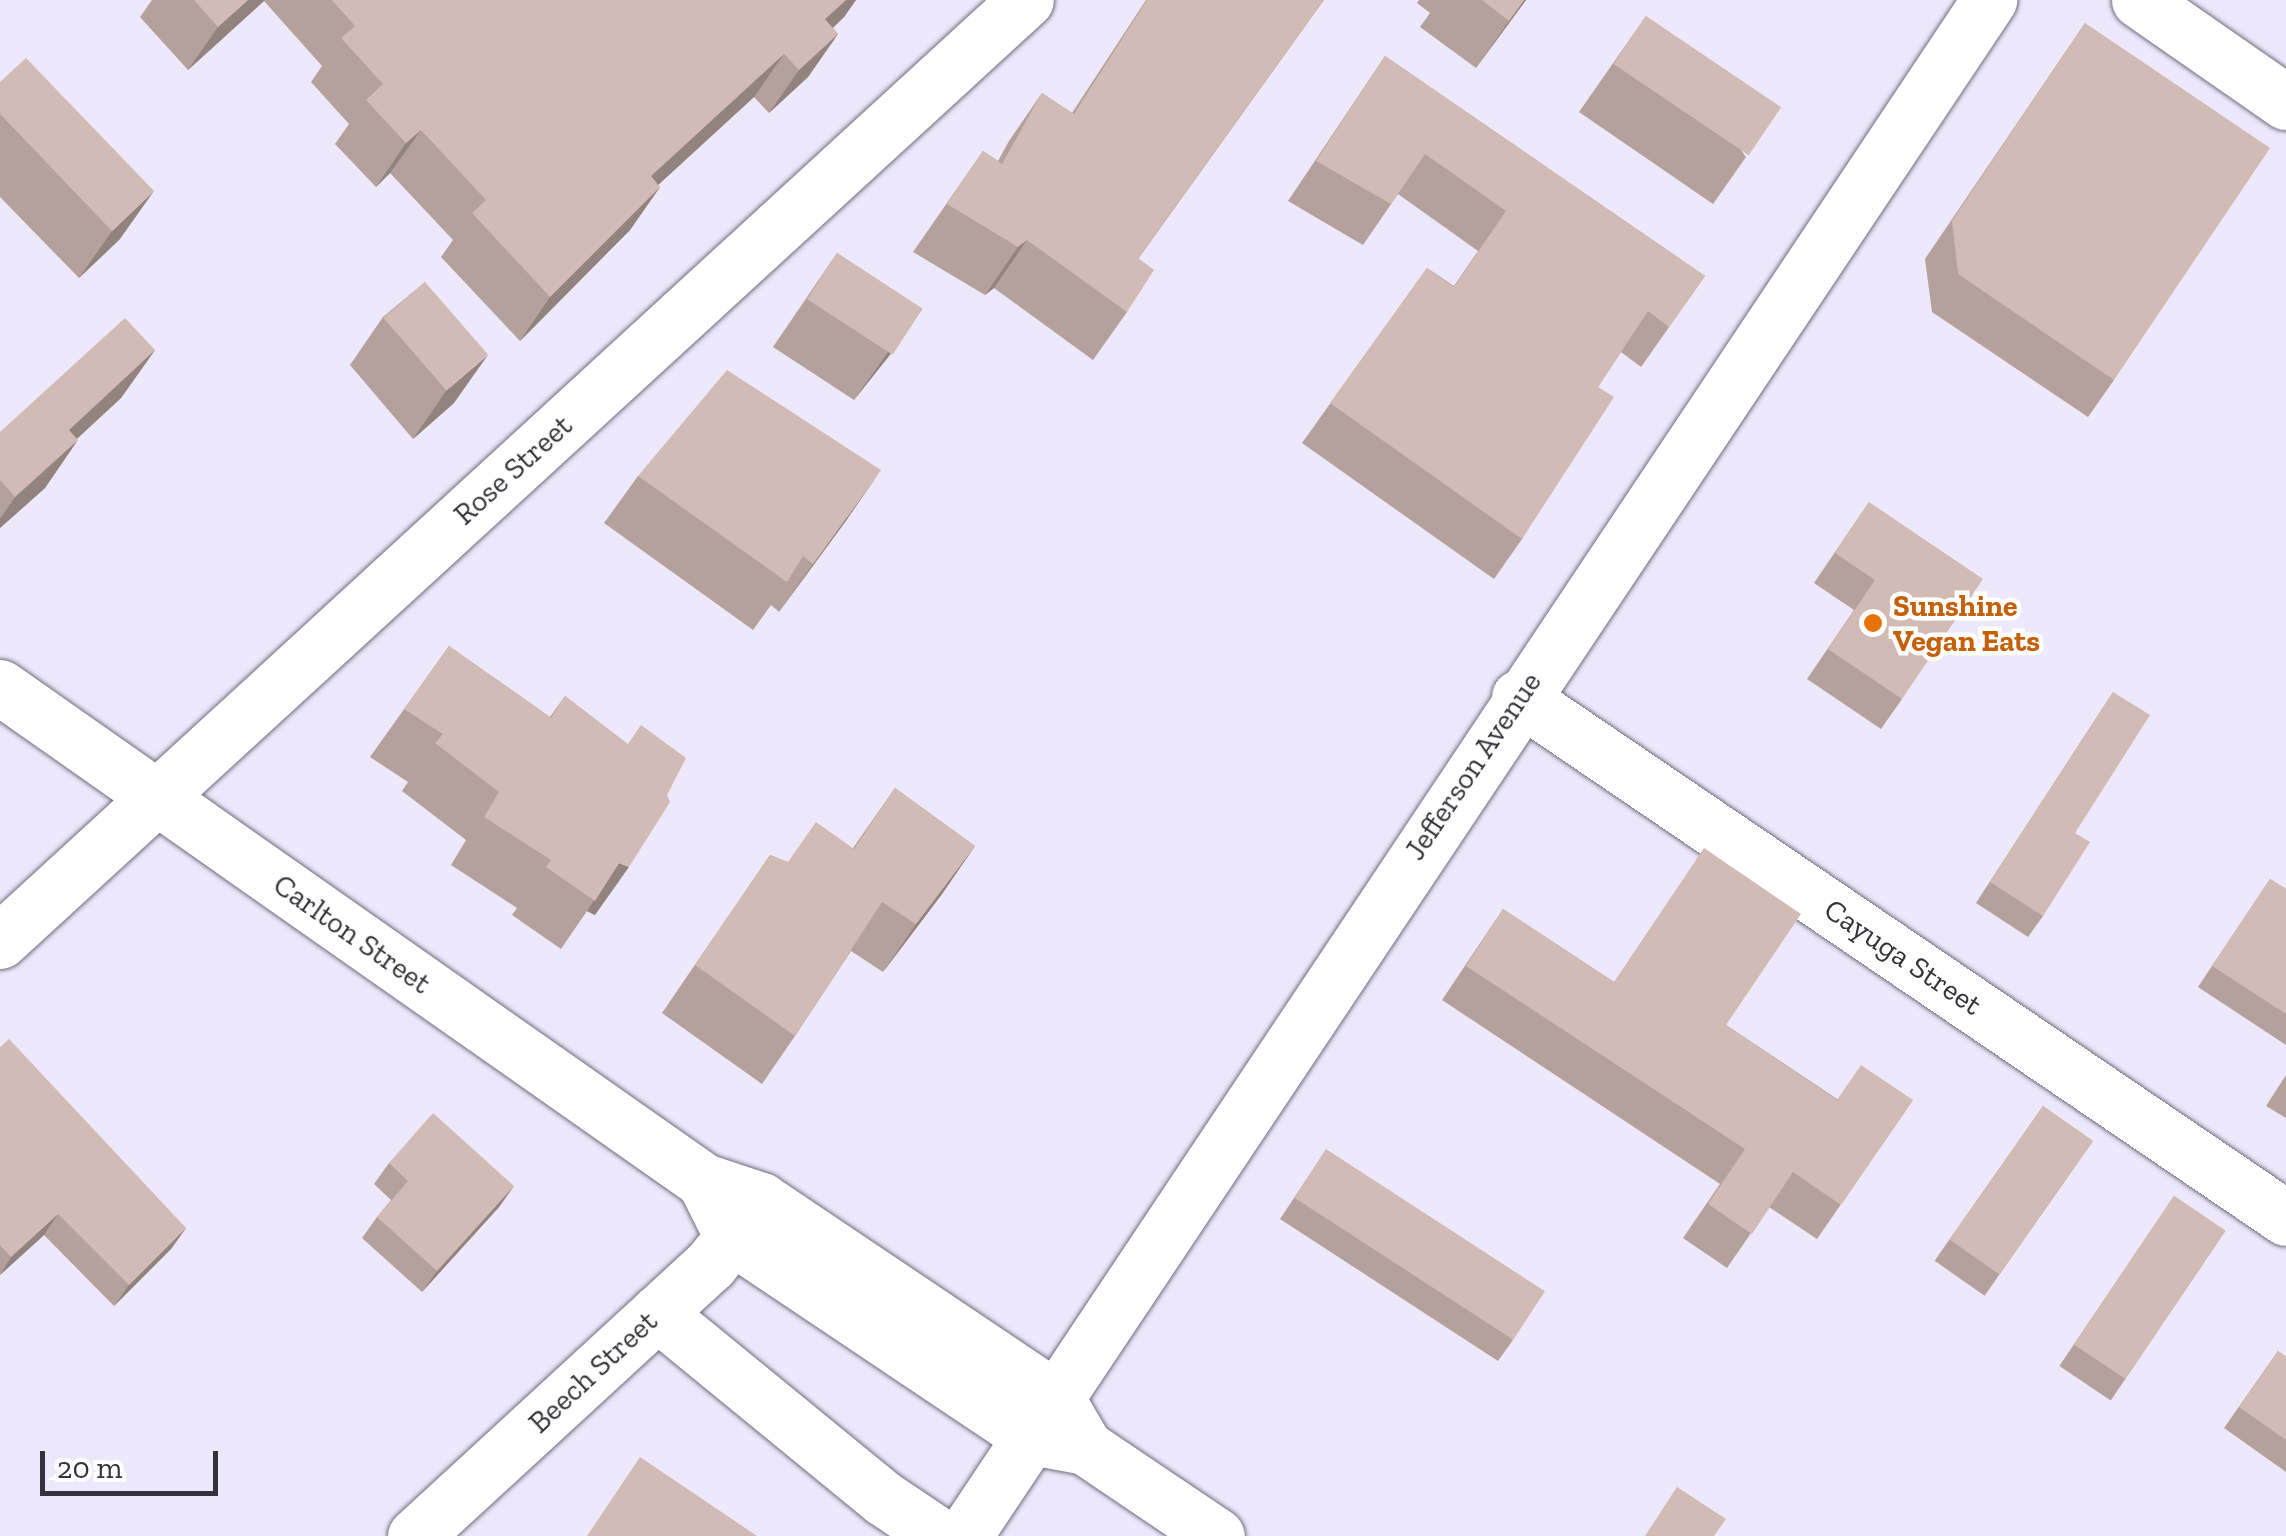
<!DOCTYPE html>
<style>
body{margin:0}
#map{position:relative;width:2286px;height:1536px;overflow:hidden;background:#ede8fc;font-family:"Zilla Slab",serif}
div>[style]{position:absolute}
.roads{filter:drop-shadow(0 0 2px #706c7d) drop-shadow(0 0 2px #706c7d)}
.minor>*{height:55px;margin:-27.5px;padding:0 27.5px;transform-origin:27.5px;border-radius:27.5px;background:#fff}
.wall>*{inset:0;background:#b4a19b;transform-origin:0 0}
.shaded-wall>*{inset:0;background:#92837e}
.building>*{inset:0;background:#d1bbb4;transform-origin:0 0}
.dots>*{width:28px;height:28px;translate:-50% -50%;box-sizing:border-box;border:5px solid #fff;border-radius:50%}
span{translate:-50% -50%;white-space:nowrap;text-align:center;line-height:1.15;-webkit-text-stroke:9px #fff;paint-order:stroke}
.street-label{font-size:30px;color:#34323a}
.food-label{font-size:30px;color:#c56008;font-weight:700}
.left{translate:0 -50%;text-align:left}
.scale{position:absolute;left:40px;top:1451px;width:178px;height:45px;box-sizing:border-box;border:5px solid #34323a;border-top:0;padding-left:12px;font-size:30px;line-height:35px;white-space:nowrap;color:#34323a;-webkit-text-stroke:8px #fff;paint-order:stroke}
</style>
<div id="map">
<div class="roads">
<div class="minor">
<i style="left:2139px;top:0;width:179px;rotate:34.8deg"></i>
<i style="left:0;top:687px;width:860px;rotate:35.06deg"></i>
<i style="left:704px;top:1181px;width:60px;rotate:18.4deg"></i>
<i style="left:761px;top:1200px;width:357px;rotate:33.9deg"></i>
<i style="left:1057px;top:1399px;width:56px;rotate:59.7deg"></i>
<i style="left:1519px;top:697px;width:927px;rotate:34.19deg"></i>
<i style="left:0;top:941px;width:1392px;rotate:-42.53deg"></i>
<i style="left:704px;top:1181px;width:63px;rotate:63.4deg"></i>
<i style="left:732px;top:1237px;width:360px;rotate:33.8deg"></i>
<i style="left:1031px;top:1437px;width:55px;rotate:10.5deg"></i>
<i style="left:1085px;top:1447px;width:159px;rotate:34deg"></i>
<i style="left:657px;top:1313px;width:292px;rotate:39.3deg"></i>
<i style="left:883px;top:1498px;width:69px;rotate:33.7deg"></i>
<i style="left:415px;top:1536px;width:401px;rotate:-42.6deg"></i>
<i style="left:710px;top:1265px;width:71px;rotate:-51.8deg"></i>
<i style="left:964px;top:1536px;width:1847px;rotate:-56.28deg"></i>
</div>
</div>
<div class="wall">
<i style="clip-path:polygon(152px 0,856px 0,844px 17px,833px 28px,838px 34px,808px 77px,769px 113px,754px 97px,658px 185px,660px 187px,630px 230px,520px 341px,441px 257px,453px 240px,390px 173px,376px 187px,335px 144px,349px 124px,311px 82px,322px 66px,264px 1px,188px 70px,140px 17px)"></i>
<i style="clip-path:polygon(1146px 0,1324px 0,1138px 259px,1127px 312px,1093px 360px,994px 288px,985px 295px,913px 252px,983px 151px,998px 161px,1009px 141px,1042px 93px,1072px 113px)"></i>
<i style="clip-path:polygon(1419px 0,1526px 0,1476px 68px,1420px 27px,1430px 13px,1417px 3px)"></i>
<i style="clip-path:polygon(1646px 16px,1746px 157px,1713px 204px,1579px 112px)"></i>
<i style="clip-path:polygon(2085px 23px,2114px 380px,2088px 417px,1932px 312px,1925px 259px)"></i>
<i style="clip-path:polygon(1385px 56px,1705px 276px,1641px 367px,1621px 352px,1598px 387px,1522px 539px,1494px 579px,1302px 443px,1427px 268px,1454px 286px,1478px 251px,1398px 194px,1363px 245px,1288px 201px)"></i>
<i style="clip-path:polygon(0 82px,120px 239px,79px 278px,0 197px)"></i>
<i style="clip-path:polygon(837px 253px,922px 309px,889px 356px,854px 400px,773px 347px)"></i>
<i style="clip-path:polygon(425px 282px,454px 403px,413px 439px,350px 365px,383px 317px)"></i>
<i style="clip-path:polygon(155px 350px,121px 398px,77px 439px,45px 488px,0 528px,0 432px)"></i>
<i style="clip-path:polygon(638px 476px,848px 518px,779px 612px,771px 605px,753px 630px,604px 523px)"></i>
<i style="clip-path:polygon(1869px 502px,1902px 699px,1881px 729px,1807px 679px,1854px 610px,1814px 583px)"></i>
<i style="clip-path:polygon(449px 646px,550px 717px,565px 696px,627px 744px,595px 915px,587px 911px,561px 949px,512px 915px,517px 908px,451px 865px,466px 840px,402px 791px,408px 782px,370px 757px)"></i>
<i style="clip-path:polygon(2113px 692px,2075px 833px,2043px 916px,2028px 937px,1976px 903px)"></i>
<i style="clip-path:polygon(895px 788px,975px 846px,942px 894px,883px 972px,851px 951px,795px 1036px,762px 1084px,662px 1013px,770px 855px,788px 862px,853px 848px)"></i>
<i style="clip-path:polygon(2270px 879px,2286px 889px,2286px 1045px,2198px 987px)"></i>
<i style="clip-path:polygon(1503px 909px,1614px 982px,1726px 1025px,1837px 1099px,1913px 1100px,1817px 1239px,1769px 1207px,1727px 1268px,1683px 1238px,1720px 1184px,1442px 1000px)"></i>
<i style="clip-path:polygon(0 1047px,186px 1228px,171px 1249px,114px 1306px,44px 1235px,0 1275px)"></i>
<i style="clip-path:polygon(2286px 1075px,2286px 1118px,2266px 1106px)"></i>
<i style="left:2043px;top:1106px;width:61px;height:189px;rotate:35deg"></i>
<i style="clip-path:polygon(1326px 1150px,1513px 1340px,1498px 1361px,1280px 1219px)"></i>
<i style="clip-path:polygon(389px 1163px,514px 1186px,499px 1207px,422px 1292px,362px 1238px,377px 1217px,391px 1200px,374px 1184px)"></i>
<i style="left:2174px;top:1196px;width:62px;height:205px;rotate:34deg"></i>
<i style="clip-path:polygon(2278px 1351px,2286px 1357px,2286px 1472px,2224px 1428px)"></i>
</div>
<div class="shaded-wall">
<i style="clip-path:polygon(248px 0,265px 0,188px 70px,218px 27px)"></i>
<i style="clip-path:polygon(846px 0,856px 0,844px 17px,795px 63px,825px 19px)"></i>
<i style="clip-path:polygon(1524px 0,1526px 0,1476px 68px,1509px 21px)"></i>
<i style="clip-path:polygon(838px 34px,808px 77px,769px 113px,799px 70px)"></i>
<i style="clip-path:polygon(784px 54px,754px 97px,620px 220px,651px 176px)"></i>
<i style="clip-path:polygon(421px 130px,390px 173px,376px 187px,406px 143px)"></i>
<i style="clip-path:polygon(660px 187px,630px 230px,520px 341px,550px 297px)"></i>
<i style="clip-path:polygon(154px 191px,120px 239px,79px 278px,112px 231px)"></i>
<i style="clip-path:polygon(1027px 240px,994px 288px,985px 295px,1018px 247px)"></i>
<i style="clip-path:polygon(922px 309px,889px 356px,854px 400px,888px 352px)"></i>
<i style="clip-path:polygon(155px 350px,121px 398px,35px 477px,69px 430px)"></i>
<i style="clip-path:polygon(488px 355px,454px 403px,413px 439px,446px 391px)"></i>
<i style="clip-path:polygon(78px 440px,45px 488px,0 528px,0 519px,15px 497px)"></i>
<i style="clip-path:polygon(881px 470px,848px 518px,779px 612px,813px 564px)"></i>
<i style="clip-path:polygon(975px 846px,942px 894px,883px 972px,916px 924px)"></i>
<i style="clip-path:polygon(619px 863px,629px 867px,595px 915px,587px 911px)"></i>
<i style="clip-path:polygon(514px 1186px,499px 1207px,422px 1292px,437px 1271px)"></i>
<i style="clip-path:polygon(58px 1214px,44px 1235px,0 1275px,11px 1257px)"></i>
<i style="clip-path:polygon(186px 1228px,171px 1249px,114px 1306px,129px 1285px)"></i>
</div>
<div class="building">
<i style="clip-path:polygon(194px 0,248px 0,218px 27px)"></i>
<i style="clip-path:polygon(332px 0,846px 0,825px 19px,838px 34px,799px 70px,784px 54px,651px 176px,660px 187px,550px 297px,472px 213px,486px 200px,421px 130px,406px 143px,366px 100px,383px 84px,341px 38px,355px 26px)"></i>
<i style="clip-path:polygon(1147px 0,1324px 0,1138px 258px,1154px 270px,1127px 312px,1027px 240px,1018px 247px,947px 204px,983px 151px,1002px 164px,1042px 93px,1074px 114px)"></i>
<i style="clip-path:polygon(1482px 0,1524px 0,1509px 21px)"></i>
<i style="left:1646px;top:16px;width:163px;height:58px;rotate:34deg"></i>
<i style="clip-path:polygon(2085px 23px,2270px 148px,2114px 380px,1958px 274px,1952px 221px)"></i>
<i style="clip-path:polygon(1385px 56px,1705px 276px,1669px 327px,1648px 311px,1598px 387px,1614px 397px,1522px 539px,1330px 403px,1427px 268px,1454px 287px,1506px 211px,1425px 154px,1391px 204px,1316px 161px)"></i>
<i style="clip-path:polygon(26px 58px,154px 191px,112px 231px,0 114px,0 82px)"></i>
<i style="left:837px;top:253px;width:102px;height:55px;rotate:33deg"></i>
<i style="left:425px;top:282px;width:96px;height:55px;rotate:49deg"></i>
<i style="clip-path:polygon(125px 318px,155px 350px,69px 430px,78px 440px,15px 497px,0 480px,0 432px)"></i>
<i style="clip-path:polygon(727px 370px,881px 470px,813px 564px,803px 556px,787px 582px,638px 476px)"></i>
<i style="clip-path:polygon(1869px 502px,1983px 579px,1902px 699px,1828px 649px,1875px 580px,1835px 553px)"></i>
<i style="clip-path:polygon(449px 646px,551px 718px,565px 696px,628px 744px,641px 725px,686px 758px,667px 795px,670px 802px,629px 867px,619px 863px,595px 901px,546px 867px,551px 860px,484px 817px,499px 792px,435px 743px,443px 734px,404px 709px)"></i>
<i style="clip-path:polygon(2113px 692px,2150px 715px,2075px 833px,2090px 842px,2043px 916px,1990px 882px)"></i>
<i style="clip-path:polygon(895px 788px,975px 846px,916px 924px,882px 902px,795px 1036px,695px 965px,770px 855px,788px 862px,816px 822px,854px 849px)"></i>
<i style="clip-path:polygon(1704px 848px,1801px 914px,1726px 1025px,1837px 1100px,1861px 1065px,1913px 1100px,1841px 1205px,1793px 1172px,1752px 1234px,1708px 1204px,1745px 1149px,1466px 966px,1503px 909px,1614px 982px)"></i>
<i style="clip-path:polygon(2270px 879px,2286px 889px,2286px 1014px,2212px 966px)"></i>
<i style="clip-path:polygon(9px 1039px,186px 1228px,129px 1285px,58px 1214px,11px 1257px,0 1245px,0 1047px)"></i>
<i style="left:2043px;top:1106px;width:61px;height:163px;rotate:35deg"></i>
<i style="clip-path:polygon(433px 1113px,514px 1186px,437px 1271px,377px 1217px,408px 1181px,389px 1163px)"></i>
<i style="left:1326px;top:1149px;width:261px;height:58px;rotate:33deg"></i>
<i style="left:2174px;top:1196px;width:62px;height:179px;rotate:34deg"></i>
<i style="clip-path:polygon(2278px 1351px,2286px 1357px,2286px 1440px,2239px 1407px)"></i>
<i style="clip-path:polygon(640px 1457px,757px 1536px,587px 1536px)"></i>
<i style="clip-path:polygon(1677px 1487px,1726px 1519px,1714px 1536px,1645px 1536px)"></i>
</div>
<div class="dots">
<i style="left:1873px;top:623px;background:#e8710a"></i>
</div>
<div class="street-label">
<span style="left:513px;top:470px;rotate:-42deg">Rose Street</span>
<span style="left:1473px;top:766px;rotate:-56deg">Jefferson Avenue</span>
<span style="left:352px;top:934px;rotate:35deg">Carlton Street</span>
<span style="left:1903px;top:957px;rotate:34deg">Cayuga Street</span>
<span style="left:593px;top:1372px;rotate:-43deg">Beech Street</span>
</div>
<div class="food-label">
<span class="left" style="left:1893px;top:623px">Sunshine<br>Vegan Eats</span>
</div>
<div class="scale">20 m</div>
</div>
